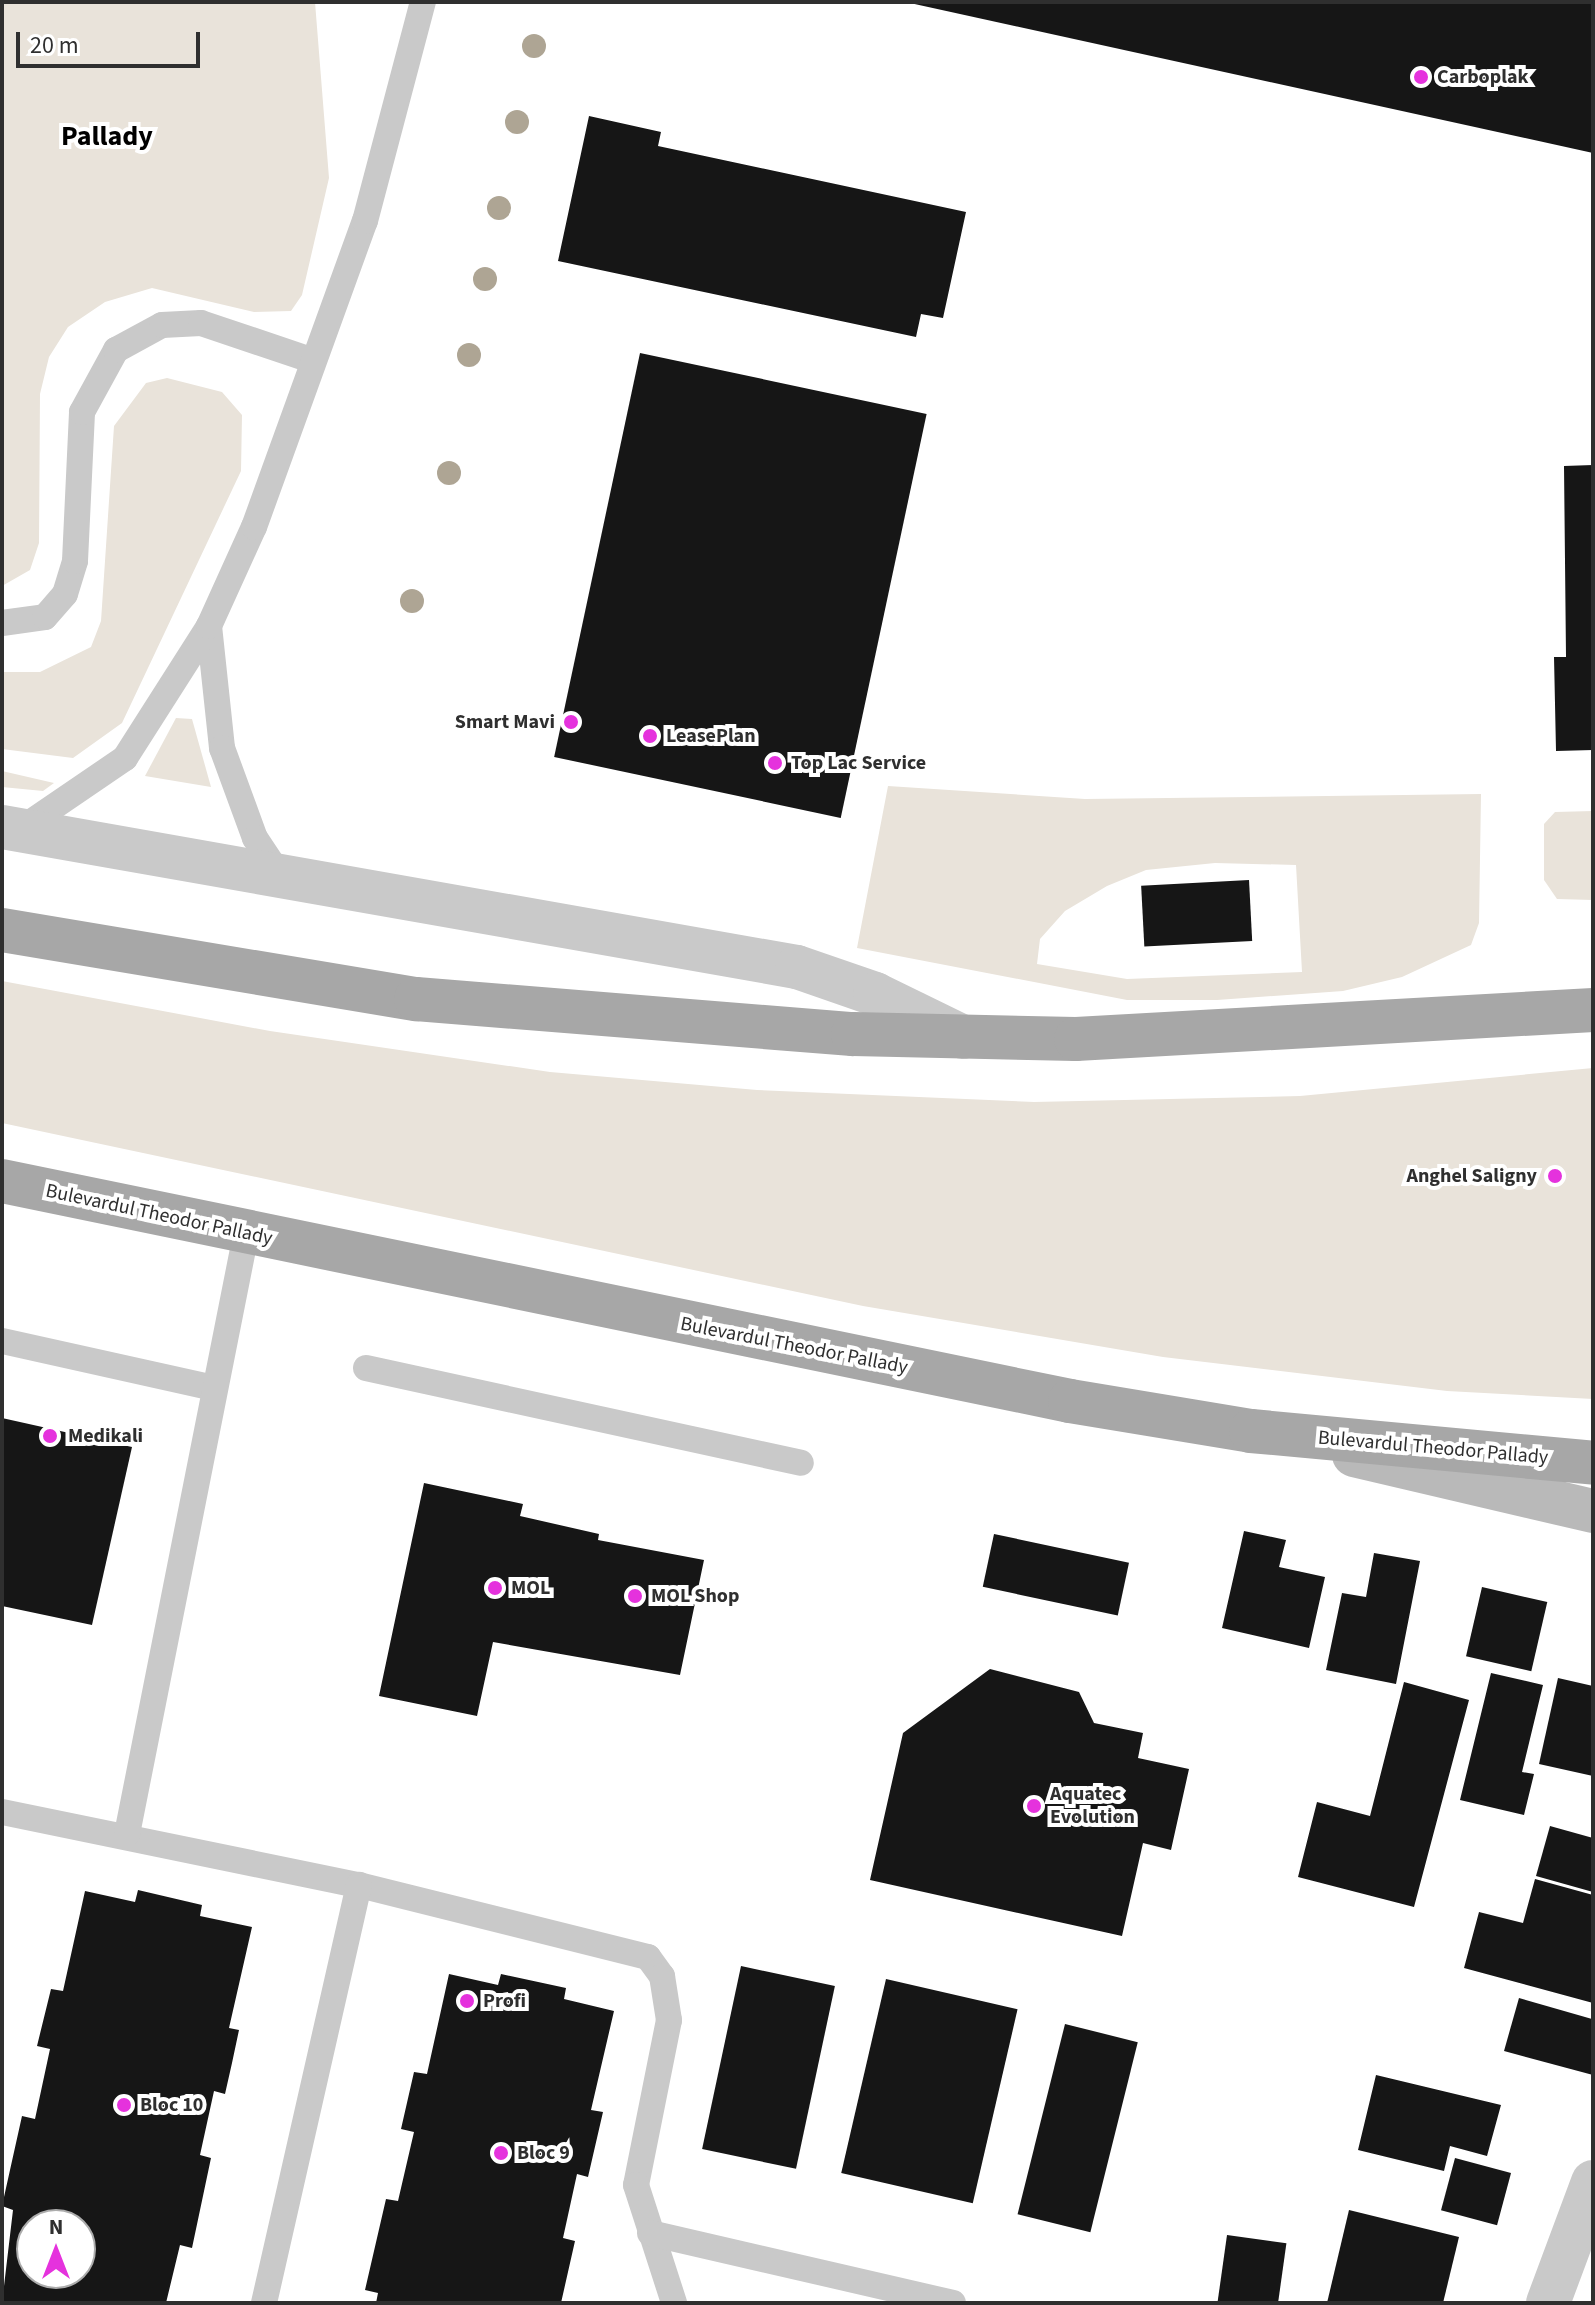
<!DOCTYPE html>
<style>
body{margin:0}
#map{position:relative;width:1595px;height:2305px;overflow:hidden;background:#fff;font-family:"Source Sans 3",sans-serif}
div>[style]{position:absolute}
.green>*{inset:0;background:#e9e3da}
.building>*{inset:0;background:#161616;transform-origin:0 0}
.service>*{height:26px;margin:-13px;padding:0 13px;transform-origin:13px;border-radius:13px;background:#c9c9c9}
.minor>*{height:44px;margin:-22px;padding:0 22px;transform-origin:22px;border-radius:22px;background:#c9c9c9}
.tertiary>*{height:44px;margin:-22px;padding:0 22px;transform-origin:22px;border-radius:22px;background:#c9c9c9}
.secondary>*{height:44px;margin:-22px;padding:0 22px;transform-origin:22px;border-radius:22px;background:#b9b9b9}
.primary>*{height:44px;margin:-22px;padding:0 22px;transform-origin:22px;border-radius:22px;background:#a7a7a7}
.trees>*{width:24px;height:24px;margin:-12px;border-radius:50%;background:#aea594}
.dots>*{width:22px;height:22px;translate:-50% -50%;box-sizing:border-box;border:4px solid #fff;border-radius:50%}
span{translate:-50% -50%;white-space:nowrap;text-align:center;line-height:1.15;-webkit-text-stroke:8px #fff;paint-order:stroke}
.poi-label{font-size:20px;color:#2f2f2f;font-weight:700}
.left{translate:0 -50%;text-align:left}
.right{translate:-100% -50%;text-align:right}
.street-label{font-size:20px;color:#2f2f2f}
.district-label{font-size:28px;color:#000;font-weight:700}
.frame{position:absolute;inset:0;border:4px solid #2f2f2f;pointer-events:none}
.north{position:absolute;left:16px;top:2209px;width:80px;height:80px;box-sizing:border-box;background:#fff;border:2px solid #acacac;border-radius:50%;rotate:0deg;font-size:22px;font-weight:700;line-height:32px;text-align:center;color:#2f2f2f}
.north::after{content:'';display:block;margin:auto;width:28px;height:36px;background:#e532dd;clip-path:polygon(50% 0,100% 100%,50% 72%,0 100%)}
.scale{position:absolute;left:16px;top:32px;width:184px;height:36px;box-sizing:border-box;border:4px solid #2f2f2f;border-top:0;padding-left:10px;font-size:24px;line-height:28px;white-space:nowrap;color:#2f2f2f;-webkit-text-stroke:6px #fff;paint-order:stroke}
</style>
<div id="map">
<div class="green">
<i style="clip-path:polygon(2px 2px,315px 2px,329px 178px,302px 295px,291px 311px,254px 312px,152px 288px,105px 302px,68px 327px,49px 357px,40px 394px,39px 543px,30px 570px,2px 586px)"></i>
<i style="clip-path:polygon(167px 378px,222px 392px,242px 415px,241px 471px,122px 723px,73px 758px,2px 749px,2px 672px,40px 672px,91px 647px,101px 621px,114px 426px,146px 383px)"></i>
<i style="clip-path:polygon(176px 718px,192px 719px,211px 787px,145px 776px)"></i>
<i style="clip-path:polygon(2px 771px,54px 783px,43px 791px,2px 787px)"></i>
<i style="clip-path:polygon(evenodd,888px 786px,1085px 799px,1481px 794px,1479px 923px,1471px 945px,1402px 977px,1343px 991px,1217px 1000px,1127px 1000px,857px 948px,888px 786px,1215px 863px,1296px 865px,1302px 972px,1127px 979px,1037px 964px,1040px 939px,1065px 911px,1107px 886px,1146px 870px,1215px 863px)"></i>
<i style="clip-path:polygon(1593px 811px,1593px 900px,1557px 899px,1544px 880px,1544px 824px,1555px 812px)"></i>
<i style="clip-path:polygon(2px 981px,270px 1031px,550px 1072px,757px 1090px,1034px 1102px,1300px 1096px,1593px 1068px,1593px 1399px,1447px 1391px,1163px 1357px,863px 1306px,2px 1123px)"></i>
</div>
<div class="building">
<i style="clip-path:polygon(1593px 2px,1593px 153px,910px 3px,910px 2px)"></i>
<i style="clip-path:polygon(589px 116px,661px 132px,658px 146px,966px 212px,943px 318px,921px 314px,916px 337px,558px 261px)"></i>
<i style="left:640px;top:353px;width:293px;height:413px;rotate:12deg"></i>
<i style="clip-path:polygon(1593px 465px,1593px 750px,1556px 751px,1554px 657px,1566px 657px,1564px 466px)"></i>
<i style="left:1249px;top:880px;width:61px;height:108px;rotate:87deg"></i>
<i style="clip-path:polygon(2px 1418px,132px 1447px,92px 1625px,2px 1606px)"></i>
<i style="clip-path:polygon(424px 1483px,523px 1504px,520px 1516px,599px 1534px,598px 1540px,704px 1560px,680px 1675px,493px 1642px,477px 1716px,379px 1696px)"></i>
<i style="clip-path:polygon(1244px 1531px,1286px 1540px,1279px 1567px,1325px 1577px,1309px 1648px,1222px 1628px)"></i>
<i style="left:994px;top:1534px;width:138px;height:54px;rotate:12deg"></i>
<i style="clip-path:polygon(1374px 1553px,1420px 1561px,1396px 1684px,1326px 1670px,1342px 1593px,1366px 1597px)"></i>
<i style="left:1482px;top:1587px;width:67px;height:71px;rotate:13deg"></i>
<i style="clip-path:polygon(990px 1669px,1079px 1692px,1094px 1723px,1143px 1733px,1138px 1758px,1189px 1769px,1171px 1850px,1143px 1843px,1122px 1936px,870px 1880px,903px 1733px)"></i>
<i style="clip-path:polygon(1491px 1673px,1543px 1685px,1522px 1772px,1534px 1774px,1524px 1815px,1460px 1800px)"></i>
<i style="clip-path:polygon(1558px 1678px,1593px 1686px,1593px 1776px,1539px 1764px)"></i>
<i style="clip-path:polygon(1404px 1682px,1469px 1700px,1414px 1907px,1298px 1877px,1317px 1802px,1370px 1816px)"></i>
<i style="clip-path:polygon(1550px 1826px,1593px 1838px,1593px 1892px,1536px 1876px)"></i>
<i style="clip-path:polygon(1535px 1879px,1593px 1895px,1593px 2003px,1464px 1968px,1479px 1912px,1523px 1923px)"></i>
<i style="clip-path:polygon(evenodd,138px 1890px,202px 1905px,200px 1916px,252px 1927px,229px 2028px,239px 2030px,232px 2063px,225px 2094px,214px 2091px,200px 2155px,211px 2158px,192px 2248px,180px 2245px,166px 2303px,2px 2303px,13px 2210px,2px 2206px,22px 2116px,35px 2119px,50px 2049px,37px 2046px,51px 1989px,63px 1991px,85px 1891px,135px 1902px,138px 1890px,32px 2225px,80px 2225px,80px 2273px,32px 2273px,32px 2225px)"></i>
<i style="left:741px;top:1966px;width:96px;height:187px;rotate:12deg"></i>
<i style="clip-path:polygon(449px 1974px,498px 1985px,501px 1974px,566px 1988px,564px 1999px,614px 2011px,591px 2110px,603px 2112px,588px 2177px,577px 2174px,563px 2238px,575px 2241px,561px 2303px,376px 2303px,378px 2293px,365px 2290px,386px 2199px,398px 2201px,414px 2132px,401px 2129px,414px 2072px,427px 2074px)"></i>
<i style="left:886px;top:1979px;width:135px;height:199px;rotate:13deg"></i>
<i style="clip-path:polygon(1519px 1998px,1592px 2019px,1593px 2075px,1504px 2051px)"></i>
<i style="left:1065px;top:2024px;width:75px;height:196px;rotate:14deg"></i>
<i style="clip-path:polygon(1376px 2075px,1501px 2105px,1487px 2156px,1450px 2146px,1444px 2171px,1358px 2150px)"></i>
<i style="left:1455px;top:2158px;width:58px;height:54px;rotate:15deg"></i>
<i style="clip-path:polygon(1349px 2210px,1459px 2237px,1443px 2303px,1327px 2303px)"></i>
<i style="left:1227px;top:2235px;width:60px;height:69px;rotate:8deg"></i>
</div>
<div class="service">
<i style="left:2px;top:623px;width:43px;rotate:-7.9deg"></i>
<i style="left:45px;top:617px;width:30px;rotate:-49deg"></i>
<i style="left:65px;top:594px;width:34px;rotate:-73deg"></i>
<i style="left:75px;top:561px;width:149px;rotate:-87.3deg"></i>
<i style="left:82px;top:412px;width:71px;rotate:-61.3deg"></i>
<i style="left:116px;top:350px;width:52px;rotate:-28.5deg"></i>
<i style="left:162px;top:325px;width:39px;rotate:-3deg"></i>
<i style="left:201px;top:323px;width:116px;rotate:18.6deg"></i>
<i style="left:209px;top:626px;width:123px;rotate:83.9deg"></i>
<i style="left:222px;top:748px;width:96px;rotate:69.9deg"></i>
<i style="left:255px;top:838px;width:50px;rotate:56.3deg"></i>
<i style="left:21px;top:829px;width:126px;rotate:-34.3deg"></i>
<i style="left:125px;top:758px;width:156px;rotate:-57.5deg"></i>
<i style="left:209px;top:626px;width:109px;rotate:-65.6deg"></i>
<i style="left:254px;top:527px;width:326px;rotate:-70.1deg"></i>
<i style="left:365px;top:221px;width:227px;rotate:-75.2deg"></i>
<i style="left:2px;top:1341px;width:217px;rotate:12.5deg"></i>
<i style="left:366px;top:1368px;width:445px;rotate:12.3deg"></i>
<i style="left:2px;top:1812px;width:364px;rotate:11.6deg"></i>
<i style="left:359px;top:1885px;width:298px;rotate:14deg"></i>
<i style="left:648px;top:1957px;width:24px;rotate:54deg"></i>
<i style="left:662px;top:1976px;width:45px;rotate:81deg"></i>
<i style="left:669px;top:2020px;width:168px;rotate:101.3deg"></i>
<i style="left:636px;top:2185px;width:124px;rotate:72.1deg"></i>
<i style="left:127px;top:1834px;width:612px;rotate:-78.78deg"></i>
<i style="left:650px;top:2233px;width:311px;rotate:13deg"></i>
<i style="left:264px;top:2303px;width:429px;rotate:-77.2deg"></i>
</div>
<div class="minor">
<i style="left:1548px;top:2303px;width:129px;rotate:-69.6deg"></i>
</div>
<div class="tertiary">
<i style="left:2px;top:827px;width:807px;rotate:9.99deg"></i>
<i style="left:797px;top:967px;width:83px;rotate:19.1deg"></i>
<i style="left:875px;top:994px;width:98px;rotate:26deg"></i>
</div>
<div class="secondary">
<i style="left:1354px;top:1455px;width:245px;rotate:13.2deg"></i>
</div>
<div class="primary">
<i style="left:2px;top:930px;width:420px;rotate:9.5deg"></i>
<i style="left:416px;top:999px;width:438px;rotate:4.6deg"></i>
<i style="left:853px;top:1034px;width:223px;rotate:1.3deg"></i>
<i style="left:1076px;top:1039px;width:518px;rotate:-3.21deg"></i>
<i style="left:2px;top:1181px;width:1090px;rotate:11.64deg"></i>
<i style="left:1070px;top:1401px;width:183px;rotate:9.4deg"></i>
<i style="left:1251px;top:1431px;width:343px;rotate:5.3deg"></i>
</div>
<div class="trees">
<i style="left:534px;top:46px"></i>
<i style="left:517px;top:122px"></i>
<i style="left:499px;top:208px"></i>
<i style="left:485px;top:279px"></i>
<i style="left:469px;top:355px"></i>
<i style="left:449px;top:473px"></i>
<i style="left:412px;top:601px"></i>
</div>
<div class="dots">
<i style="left:1421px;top:77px;background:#e532dd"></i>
<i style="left:571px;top:722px;background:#e532dd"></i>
<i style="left:650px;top:736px;background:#e532dd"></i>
<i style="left:775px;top:763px;background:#e532dd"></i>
<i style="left:1555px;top:1176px;background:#e532dd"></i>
<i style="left:50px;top:1436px;background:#e532dd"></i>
<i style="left:495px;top:1588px;background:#e532dd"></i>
<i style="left:635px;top:1596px;background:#e532dd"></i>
<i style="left:1034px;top:1806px;background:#e532dd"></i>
<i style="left:467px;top:2001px;background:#e532dd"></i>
<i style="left:124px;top:2105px;background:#e532dd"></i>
<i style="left:501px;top:2153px;background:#e532dd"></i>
</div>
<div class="poi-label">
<span class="left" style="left:1437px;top:77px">Carboplak</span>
<span class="right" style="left:555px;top:722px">Smart Mavi</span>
<span class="left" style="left:666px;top:736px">LeasePlan</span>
<span class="left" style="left:791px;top:763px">Top Lac Service</span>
<span class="right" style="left:1537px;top:1176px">Anghel Saligny</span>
<span class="left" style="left:68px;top:1436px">Medikali</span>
<span class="left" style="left:511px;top:1588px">MOL</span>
<span class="left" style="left:651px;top:1596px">MOL Shop</span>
<span class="left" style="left:1050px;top:1806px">Aquatec<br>Evolution</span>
<span class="left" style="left:483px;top:2001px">Profi</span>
<span class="left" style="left:140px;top:2105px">Bloc 10</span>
<span class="left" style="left:517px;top:2153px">Bloc 9</span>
</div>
<div class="street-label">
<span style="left:159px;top:1215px;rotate:12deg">Bulevardul Theodor Pallady</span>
<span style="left:794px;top:1346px;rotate:11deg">Bulevardul Theodor Pallady</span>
<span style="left:1433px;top:1448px;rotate:5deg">Bulevardul Theodor Pallady</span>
</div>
<div class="district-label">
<span style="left:107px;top:136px">Pallady</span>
</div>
<div class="frame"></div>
<div class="north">N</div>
<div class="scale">20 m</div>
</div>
